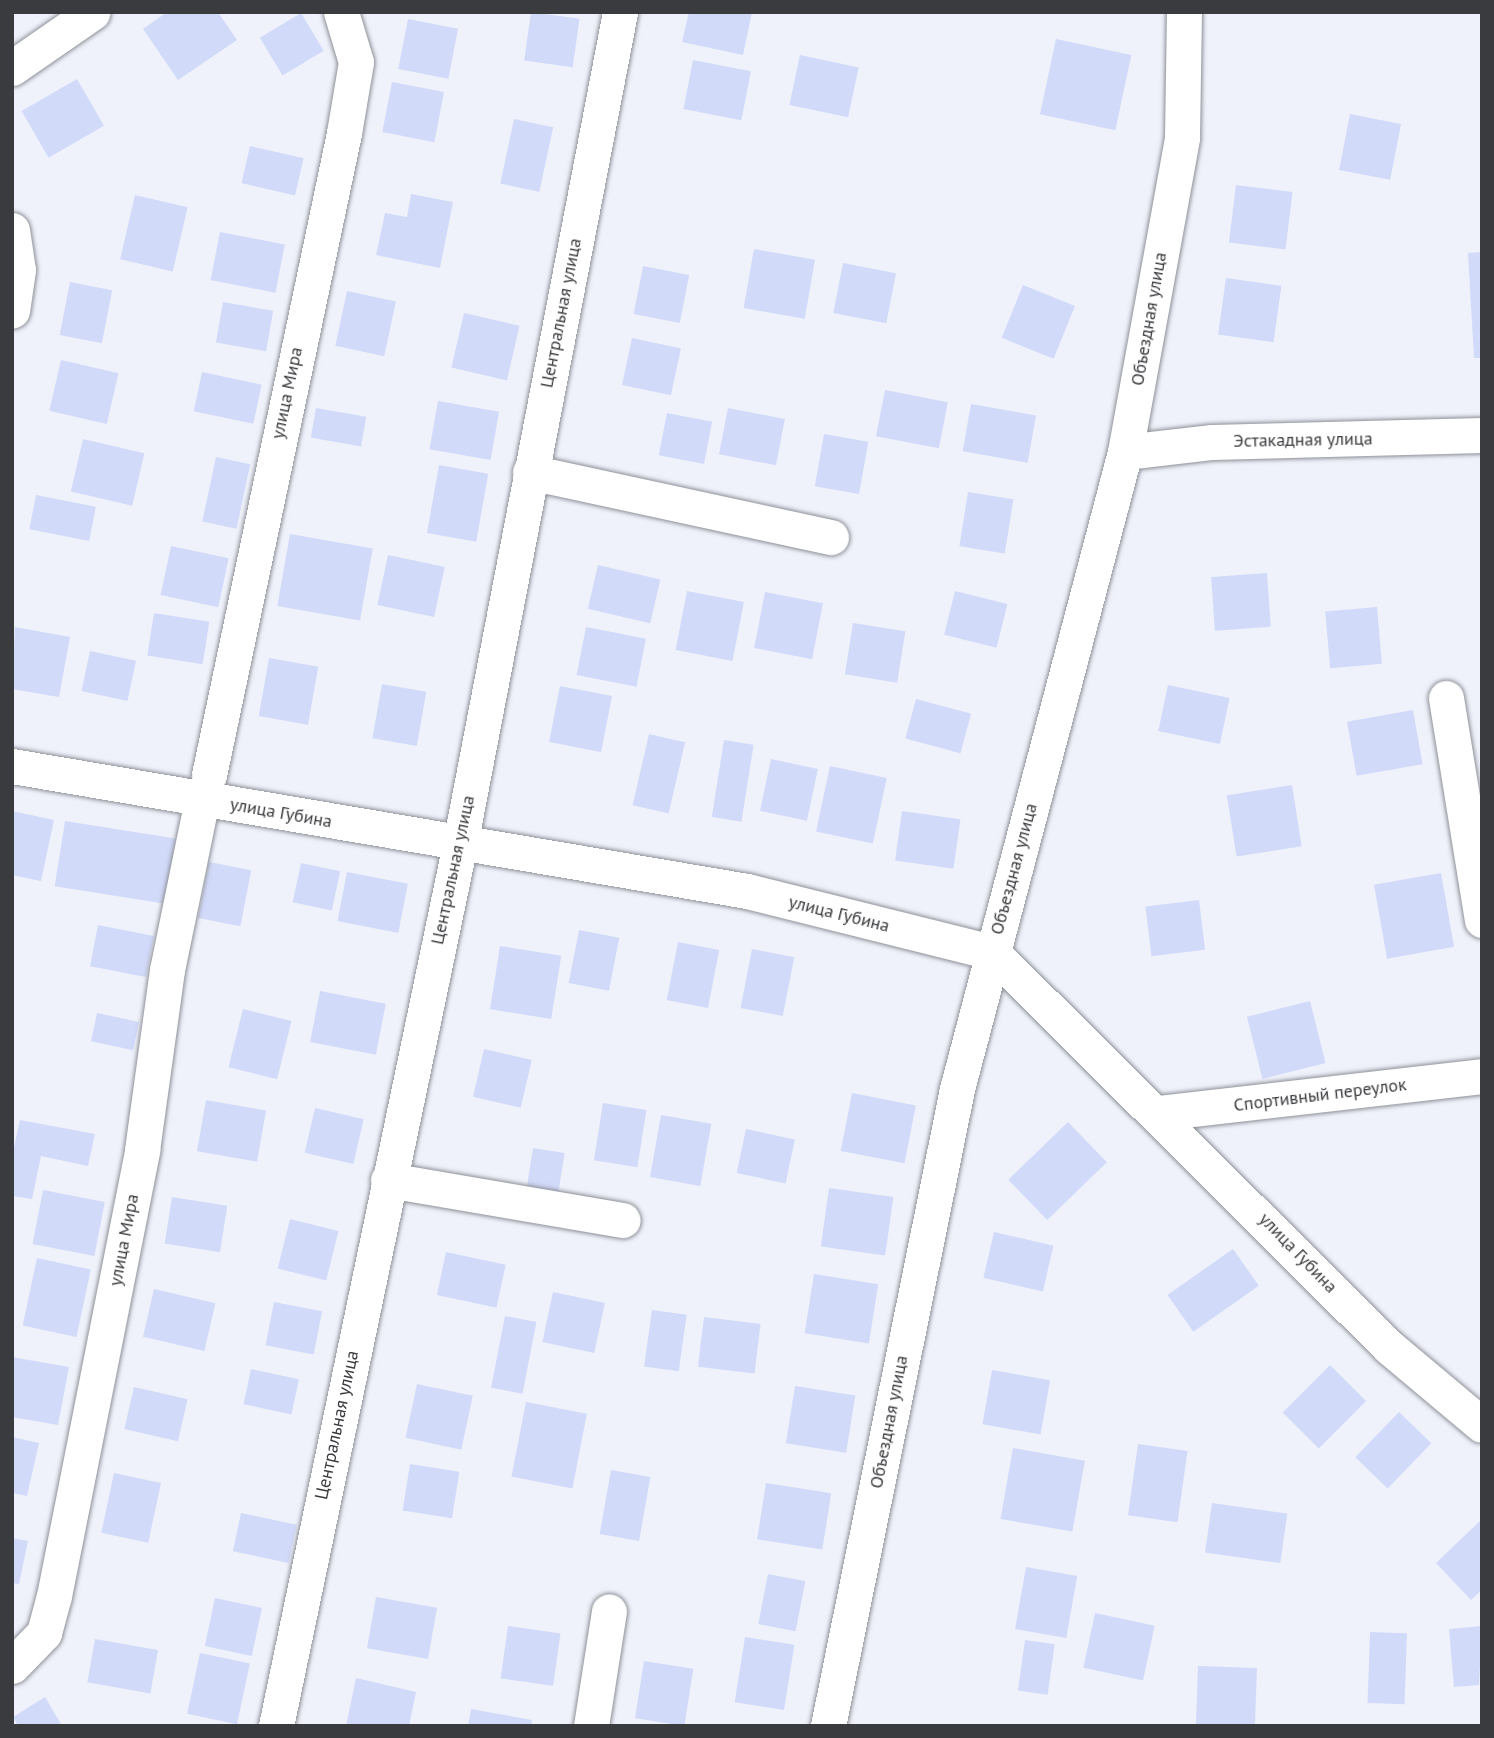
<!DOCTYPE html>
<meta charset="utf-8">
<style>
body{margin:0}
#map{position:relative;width:1494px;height:1738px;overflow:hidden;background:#f0f2fb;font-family:"PT Sans",sans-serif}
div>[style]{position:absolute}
.building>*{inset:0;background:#d1daf9;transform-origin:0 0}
.roads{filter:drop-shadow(0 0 2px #8e9198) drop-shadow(0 0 2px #8e9198)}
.minor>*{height:35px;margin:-17.5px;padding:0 17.5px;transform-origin:17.5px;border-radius:17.5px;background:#fff}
span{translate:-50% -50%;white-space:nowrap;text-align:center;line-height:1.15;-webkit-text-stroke:7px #fff;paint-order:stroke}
.street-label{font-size:18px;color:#3a3b3e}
.frame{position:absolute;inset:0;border:14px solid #3a3b3e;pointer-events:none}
</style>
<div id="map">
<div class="building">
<i style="clip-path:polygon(167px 12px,218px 12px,237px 40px,178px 80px,143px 29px)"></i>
<i style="left:531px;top:12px;width:49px;height:49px;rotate:8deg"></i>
<i style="clip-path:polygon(689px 12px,752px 12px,743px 55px,682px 42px)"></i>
<i style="left:301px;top:13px;width:44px;height:48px;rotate:59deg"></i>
<i style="left:408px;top:19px;width:51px;height:51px;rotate:11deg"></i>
<i style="left:1056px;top:39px;width:77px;height:77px;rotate:12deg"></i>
<i style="left:800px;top:55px;width:60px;height:51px;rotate:12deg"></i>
<i style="left:693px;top:60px;width:59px;height:50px;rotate:11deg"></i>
<i style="left:77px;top:79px;width:54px;height:64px;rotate:60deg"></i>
<i style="left:392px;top:82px;width:53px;height:51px;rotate:11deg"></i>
<i style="left:1350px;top:114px;width:52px;height:57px;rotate:11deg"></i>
<i style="left:514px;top:119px;width:40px;height:66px;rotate:12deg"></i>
<i style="left:250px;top:146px;width:55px;height:38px;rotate:13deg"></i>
<i style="left:1236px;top:185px;width:57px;height:58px;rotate:7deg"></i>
<i style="clip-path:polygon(411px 194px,453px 202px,440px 268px,376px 255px,385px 213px,407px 217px)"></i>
<i style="left:135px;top:195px;width:54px;height:66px;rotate:13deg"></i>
<i style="left:220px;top:232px;width:66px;height:49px;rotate:11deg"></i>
<i style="left:754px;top:249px;width:62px;height:60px;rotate:10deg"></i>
<i style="clip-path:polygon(1482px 252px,1482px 358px,1474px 358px,1468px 253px)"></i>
<i style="left:843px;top:263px;width:54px;height:51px;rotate:11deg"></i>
<i style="left:643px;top:266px;width:47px;height:49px;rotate:11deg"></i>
<i style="left:1226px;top:278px;width:56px;height:57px;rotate:8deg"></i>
<i style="left:70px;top:282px;width:43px;height:54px;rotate:11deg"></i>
<i style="left:1023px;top:285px;width:56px;height:57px;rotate:22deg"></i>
<i style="left:347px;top:291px;width:50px;height:56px;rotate:12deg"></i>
<i style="left:223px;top:302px;width:51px;height:41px;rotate:10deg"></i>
<i style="left:464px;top:313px;width:57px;height:56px;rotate:13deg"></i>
<i style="left:632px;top:338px;width:50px;height:48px;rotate:12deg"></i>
<i style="left:61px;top:360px;width:59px;height:52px;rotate:13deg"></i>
<i style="left:202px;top:372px;width:61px;height:40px;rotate:12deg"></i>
<i style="left:885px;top:390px;width:64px;height:47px;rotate:11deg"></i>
<i style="left:438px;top:401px;width:62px;height:49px;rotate:10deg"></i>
<i style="left:971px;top:404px;width:66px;height:48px;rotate:10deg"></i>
<i style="left:316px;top:408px;width:51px;height:30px;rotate:10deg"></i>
<i style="left:728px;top:408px;width:58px;height:47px;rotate:11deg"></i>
<i style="left:667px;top:413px;width:46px;height:43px;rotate:11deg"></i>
<i style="left:824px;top:434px;width:45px;height:53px;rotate:10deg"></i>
<i style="left:83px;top:439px;width:63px;height:54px;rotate:13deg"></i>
<i style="left:216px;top:457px;width:35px;height:66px;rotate:12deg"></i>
<i style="left:439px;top:465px;width:50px;height:69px;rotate:10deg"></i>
<i style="left:968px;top:492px;width:46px;height:55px;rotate:9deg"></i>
<i style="left:36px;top:495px;width:61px;height:35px;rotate:11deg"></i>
<i style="left:290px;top:534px;width:84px;height:73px;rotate:10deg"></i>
<i style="left:171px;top:546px;width:59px;height:50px;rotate:12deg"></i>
<i style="left:388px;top:555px;width:58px;height:51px;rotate:12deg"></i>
<i style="left:598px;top:565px;width:64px;height:45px;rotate:13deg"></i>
<i style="left:1267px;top:573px;width:54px;height:56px;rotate:86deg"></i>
<i style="left:687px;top:591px;width:58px;height:60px;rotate:11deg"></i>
<i style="left:955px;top:591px;width:54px;height:45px;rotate:14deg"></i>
<i style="left:765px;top:592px;width:59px;height:57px;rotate:11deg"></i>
<i style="left:1377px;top:607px;width:57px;height:52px;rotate:85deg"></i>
<i style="left:154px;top:613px;width:56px;height:43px;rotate:9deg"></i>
<i style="left:853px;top:623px;width:53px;height:52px;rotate:9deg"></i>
<i style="clip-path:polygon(15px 627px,70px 637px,59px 697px,12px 689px)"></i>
<i style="left:586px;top:627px;width:61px;height:49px;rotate:11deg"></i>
<i style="left:90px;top:651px;width:47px;height:41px;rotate:12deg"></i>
<i style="left:269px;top:658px;width:50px;height:59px;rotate:10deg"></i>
<i style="left:382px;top:684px;width:45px;height:55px;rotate:10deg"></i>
<i style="left:1168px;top:685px;width:63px;height:47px;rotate:12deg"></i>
<i style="left:560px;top:686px;width:53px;height:57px;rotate:11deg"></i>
<i style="left:916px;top:699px;width:57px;height:41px;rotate:15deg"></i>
<i style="left:1413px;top:710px;width:55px;height:67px;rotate:80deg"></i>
<i style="left:649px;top:734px;width:37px;height:73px;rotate:13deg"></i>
<i style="left:724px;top:740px;width:30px;height:78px;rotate:9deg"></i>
<i style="left:771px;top:759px;width:48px;height:53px;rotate:12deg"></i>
<i style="left:830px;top:766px;width:58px;height:67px;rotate:12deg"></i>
<i style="left:1292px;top:785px;width:62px;height:66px;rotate:81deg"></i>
<i style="clip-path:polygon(12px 811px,54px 820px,41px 881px,12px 875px)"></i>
<i style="left:902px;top:811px;width:59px;height:50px;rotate:8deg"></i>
<i style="left:65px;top:821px;width:112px;height:66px;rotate:9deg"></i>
<i style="left:209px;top:862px;width:43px;height:57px;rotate:11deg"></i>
<i style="left:301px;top:863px;width:40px;height:40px;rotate:12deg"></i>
<i style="left:347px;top:872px;width:62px;height:50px;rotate:11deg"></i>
<i style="left:1441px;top:873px;width:75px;height:68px;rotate:80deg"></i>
<i style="left:1199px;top:900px;width:50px;height:54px;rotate:83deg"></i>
<i style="left:98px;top:925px;width:57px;height:42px;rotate:11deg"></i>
<i style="left:579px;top:930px;width:41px;height:54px;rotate:11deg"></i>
<i style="left:678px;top:942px;width:42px;height:59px;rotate:11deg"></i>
<i style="left:500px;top:946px;width:62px;height:64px;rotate:9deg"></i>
<i style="left:752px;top:949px;width:43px;height:60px;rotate:11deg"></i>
<i style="left:320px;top:991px;width:67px;height:52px;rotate:11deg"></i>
<i style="left:1310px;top:1001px;width:64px;height:65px;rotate:76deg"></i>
<i style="left:243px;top:1009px;width:50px;height:60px;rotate:14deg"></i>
<i style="left:97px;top:1013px;width:43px;height:29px;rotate:12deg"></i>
<i style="left:484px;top:1049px;width:49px;height:49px;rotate:13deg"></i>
<i style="left:852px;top:1093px;width:65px;height:59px;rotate:11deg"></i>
<i style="left:206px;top:1100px;width:61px;height:52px;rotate:10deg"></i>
<i style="left:603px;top:1103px;width:44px;height:58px;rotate:9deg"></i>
<i style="left:315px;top:1108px;width:50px;height:46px;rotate:13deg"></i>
<i style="left:661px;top:1115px;width:51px;height:63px;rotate:10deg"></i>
<i style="clip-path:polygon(20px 1120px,95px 1134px,88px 1166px,41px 1156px,32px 1199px,12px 1196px,12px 1156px)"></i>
<i style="left:1068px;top:1122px;width:56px;height:83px;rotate:46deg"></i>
<i style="left:746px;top:1129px;width:50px;height:45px;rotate:12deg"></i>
<i style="left:533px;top:1148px;width:32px;height:47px;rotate:9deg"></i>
<i style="left:829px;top:1188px;width:65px;height:59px;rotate:8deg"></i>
<i style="left:43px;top:1190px;width:63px;height:55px;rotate:11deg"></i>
<i style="left:172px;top:1197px;width:56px;height:47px;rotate:9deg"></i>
<i style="left:290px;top:1219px;width:50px;height:51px;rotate:14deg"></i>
<i style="left:994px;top:1232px;width:61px;height:47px;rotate:13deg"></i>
<i style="left:1233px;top:1249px;width:45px;height:80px;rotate:55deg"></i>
<i style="left:446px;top:1252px;width:61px;height:44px;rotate:12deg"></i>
<i style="left:37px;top:1258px;width:55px;height:69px;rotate:12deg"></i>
<i style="left:814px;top:1274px;width:65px;height:60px;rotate:9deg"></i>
<i style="left:154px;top:1289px;width:63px;height:49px;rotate:13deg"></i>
<i style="left:553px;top:1292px;width:53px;height:51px;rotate:12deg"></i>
<i style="left:274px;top:1302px;width:49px;height:44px;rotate:11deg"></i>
<i style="left:652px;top:1310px;width:35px;height:57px;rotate:8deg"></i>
<i style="left:505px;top:1316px;width:32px;height:73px;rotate:11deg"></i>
<i style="left:704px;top:1317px;width:57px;height:50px;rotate:7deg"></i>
<i style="clip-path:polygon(12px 1357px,69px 1367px,58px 1425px,12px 1417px)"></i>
<i style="left:1330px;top:1365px;width:51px;height:67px;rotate:45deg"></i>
<i style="left:251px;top:1369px;width:49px;height:36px;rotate:12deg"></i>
<i style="left:992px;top:1370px;width:59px;height:55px;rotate:10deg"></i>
<i style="left:417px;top:1384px;width:57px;height:55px;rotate:12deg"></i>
<i style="left:795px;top:1386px;width:61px;height:58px;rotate:9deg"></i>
<i style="left:134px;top:1387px;width:55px;height:43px;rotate:13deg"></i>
<i style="left:526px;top:1402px;width:62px;height:76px;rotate:11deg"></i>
<i style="left:1399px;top:1412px;width:45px;height:63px;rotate:44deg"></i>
<i style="clip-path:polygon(12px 1437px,39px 1443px,27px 1496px,12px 1493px)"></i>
<i style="left:1138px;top:1444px;width:50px;height:72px;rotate:8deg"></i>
<i style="left:1013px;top:1448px;width:73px;height:72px;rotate:10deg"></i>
<i style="left:410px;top:1464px;width:50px;height:47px;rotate:9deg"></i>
<i style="left:611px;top:1470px;width:40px;height:65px;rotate:10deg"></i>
<i style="left:114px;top:1473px;width:48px;height:61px;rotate:12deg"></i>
<i style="left:766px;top:1483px;width:66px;height:57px;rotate:9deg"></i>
<i style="left:1212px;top:1503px;width:76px;height:50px;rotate:8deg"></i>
<i style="left:241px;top:1513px;width:57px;height:39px;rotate:12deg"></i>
<i style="clip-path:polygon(1482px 1519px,1482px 1590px,1471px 1600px,1436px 1563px)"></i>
<i style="clip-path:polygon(12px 1538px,28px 1541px,19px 1584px,12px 1583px)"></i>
<i style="left:1026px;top:1567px;width:52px;height:63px;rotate:10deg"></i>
<i style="left:768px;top:1574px;width:38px;height:51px;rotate:11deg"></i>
<i style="left:376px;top:1597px;width:62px;height:52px;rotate:10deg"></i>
<i style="left:215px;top:1598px;width:48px;height:49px;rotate:12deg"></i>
<i style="left:1095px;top:1613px;width:61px;height:56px;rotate:12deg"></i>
<i style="left:508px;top:1626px;width:53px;height:53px;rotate:8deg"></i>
<i style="clip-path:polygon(1482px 1626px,1479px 1685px,1454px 1687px,1449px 1629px)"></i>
<i style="left:1370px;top:1632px;width:37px;height:71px;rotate:2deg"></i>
<i style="left:745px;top:1637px;width:50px;height:66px;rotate:9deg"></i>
<i style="left:95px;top:1639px;width:64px;height:44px;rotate:10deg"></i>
<i style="left:1025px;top:1640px;width:30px;height:51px;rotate:8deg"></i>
<i style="left:200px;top:1653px;width:51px;height:62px;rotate:12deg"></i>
<i style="left:644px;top:1661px;width:50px;height:58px;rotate:9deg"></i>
<i style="left:1198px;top:1666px;width:59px;height:60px;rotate:2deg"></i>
<i style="clip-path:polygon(356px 1678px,416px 1692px,409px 1726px,346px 1726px)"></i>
<i style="clip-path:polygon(45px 1697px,62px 1726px,18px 1726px,13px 1717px)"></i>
<i style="clip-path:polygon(471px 1709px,532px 1720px,531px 1726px,468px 1726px)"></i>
</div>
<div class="roads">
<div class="minor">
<i style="left:12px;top:68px;width:98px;rotate:-34.7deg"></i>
<i style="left:12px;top:230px;width:40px;rotate:81.5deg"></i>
<i style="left:18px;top:270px;width:41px;rotate:98.3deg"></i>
<i style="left:1125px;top:452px;width:88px;rotate:-6.6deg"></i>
<i style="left:1212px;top:442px;width:270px;rotate:-1.5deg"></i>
<i style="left:530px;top:472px;width:308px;rotate:12.2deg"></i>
<i style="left:1446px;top:698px;width:225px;rotate:80.8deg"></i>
<i style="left:12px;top:766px;width:746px;rotate:9.65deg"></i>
<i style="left:747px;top:891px;width:252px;rotate:14deg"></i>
<i style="left:992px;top:952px;width:560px;rotate:44.86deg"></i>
<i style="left:1389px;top:1347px;width:121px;rotate:40deg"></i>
<i style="left:209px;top:775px;width:656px;rotate:-78.12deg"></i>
<i style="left:344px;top:133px;width:72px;rotate:-80.4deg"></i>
<i style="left:356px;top:62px;width:52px;rotate:-106.7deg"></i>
<i style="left:1159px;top:1113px;width:325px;rotate:-6.5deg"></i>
<i style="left:388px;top:1180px;width:238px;rotate:9.7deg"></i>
<i style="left:12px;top:1666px;width:46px;rotate:-45.9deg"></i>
<i style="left:44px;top:1633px;width:38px;rotate:-75deg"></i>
<i style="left:54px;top:1596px;width:455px;rotate:-78.8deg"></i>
<i style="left:142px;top:1150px;width:182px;rotate:-82.1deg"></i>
<i style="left:167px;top:970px;width:174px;rotate:-78.4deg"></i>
<i style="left:276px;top:1726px;width:901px;rotate:-78.22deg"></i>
<i style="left:460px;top:844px;width:847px;rotate:-79.11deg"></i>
<i style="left:591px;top:1726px;width:116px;rotate:-81.1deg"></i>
<i style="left:828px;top:1726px;width:650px;rotate:-78.55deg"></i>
<i style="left:957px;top:1089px;width:659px;rotate:-75.23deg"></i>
<i style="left:1125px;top:452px;width:320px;rotate:-79.7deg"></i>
<i style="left:1182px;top:137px;width:125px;rotate:-89.1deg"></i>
</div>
</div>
<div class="street-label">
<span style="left:561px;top:313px;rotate:-79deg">Центральная улица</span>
<span style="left:1149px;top:319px;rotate:-80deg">Объездная улица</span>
<span style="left:287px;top:393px;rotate:-78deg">улица Мира</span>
<span style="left:1303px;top:440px;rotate:-1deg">Эстакадная улица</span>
<span style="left:281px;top:813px;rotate:10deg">улица Губина</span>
<span style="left:1014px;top:869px;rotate:-75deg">Объездная улица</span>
<span style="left:453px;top:870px;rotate:-78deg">Центральная улица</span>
<span style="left:839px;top:914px;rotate:14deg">улица Губина</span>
<span style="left:1320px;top:1095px;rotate:-7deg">Спортивный переулок</span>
<span style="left:124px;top:1240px;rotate:-79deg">улица Мира</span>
<span style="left:1298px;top:1253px;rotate:46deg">улица Губина</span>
<span style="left:889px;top:1422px;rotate:-79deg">Объездная улица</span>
<span style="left:337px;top:1425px;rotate:-78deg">Центральная улица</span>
</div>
<div class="frame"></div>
</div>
